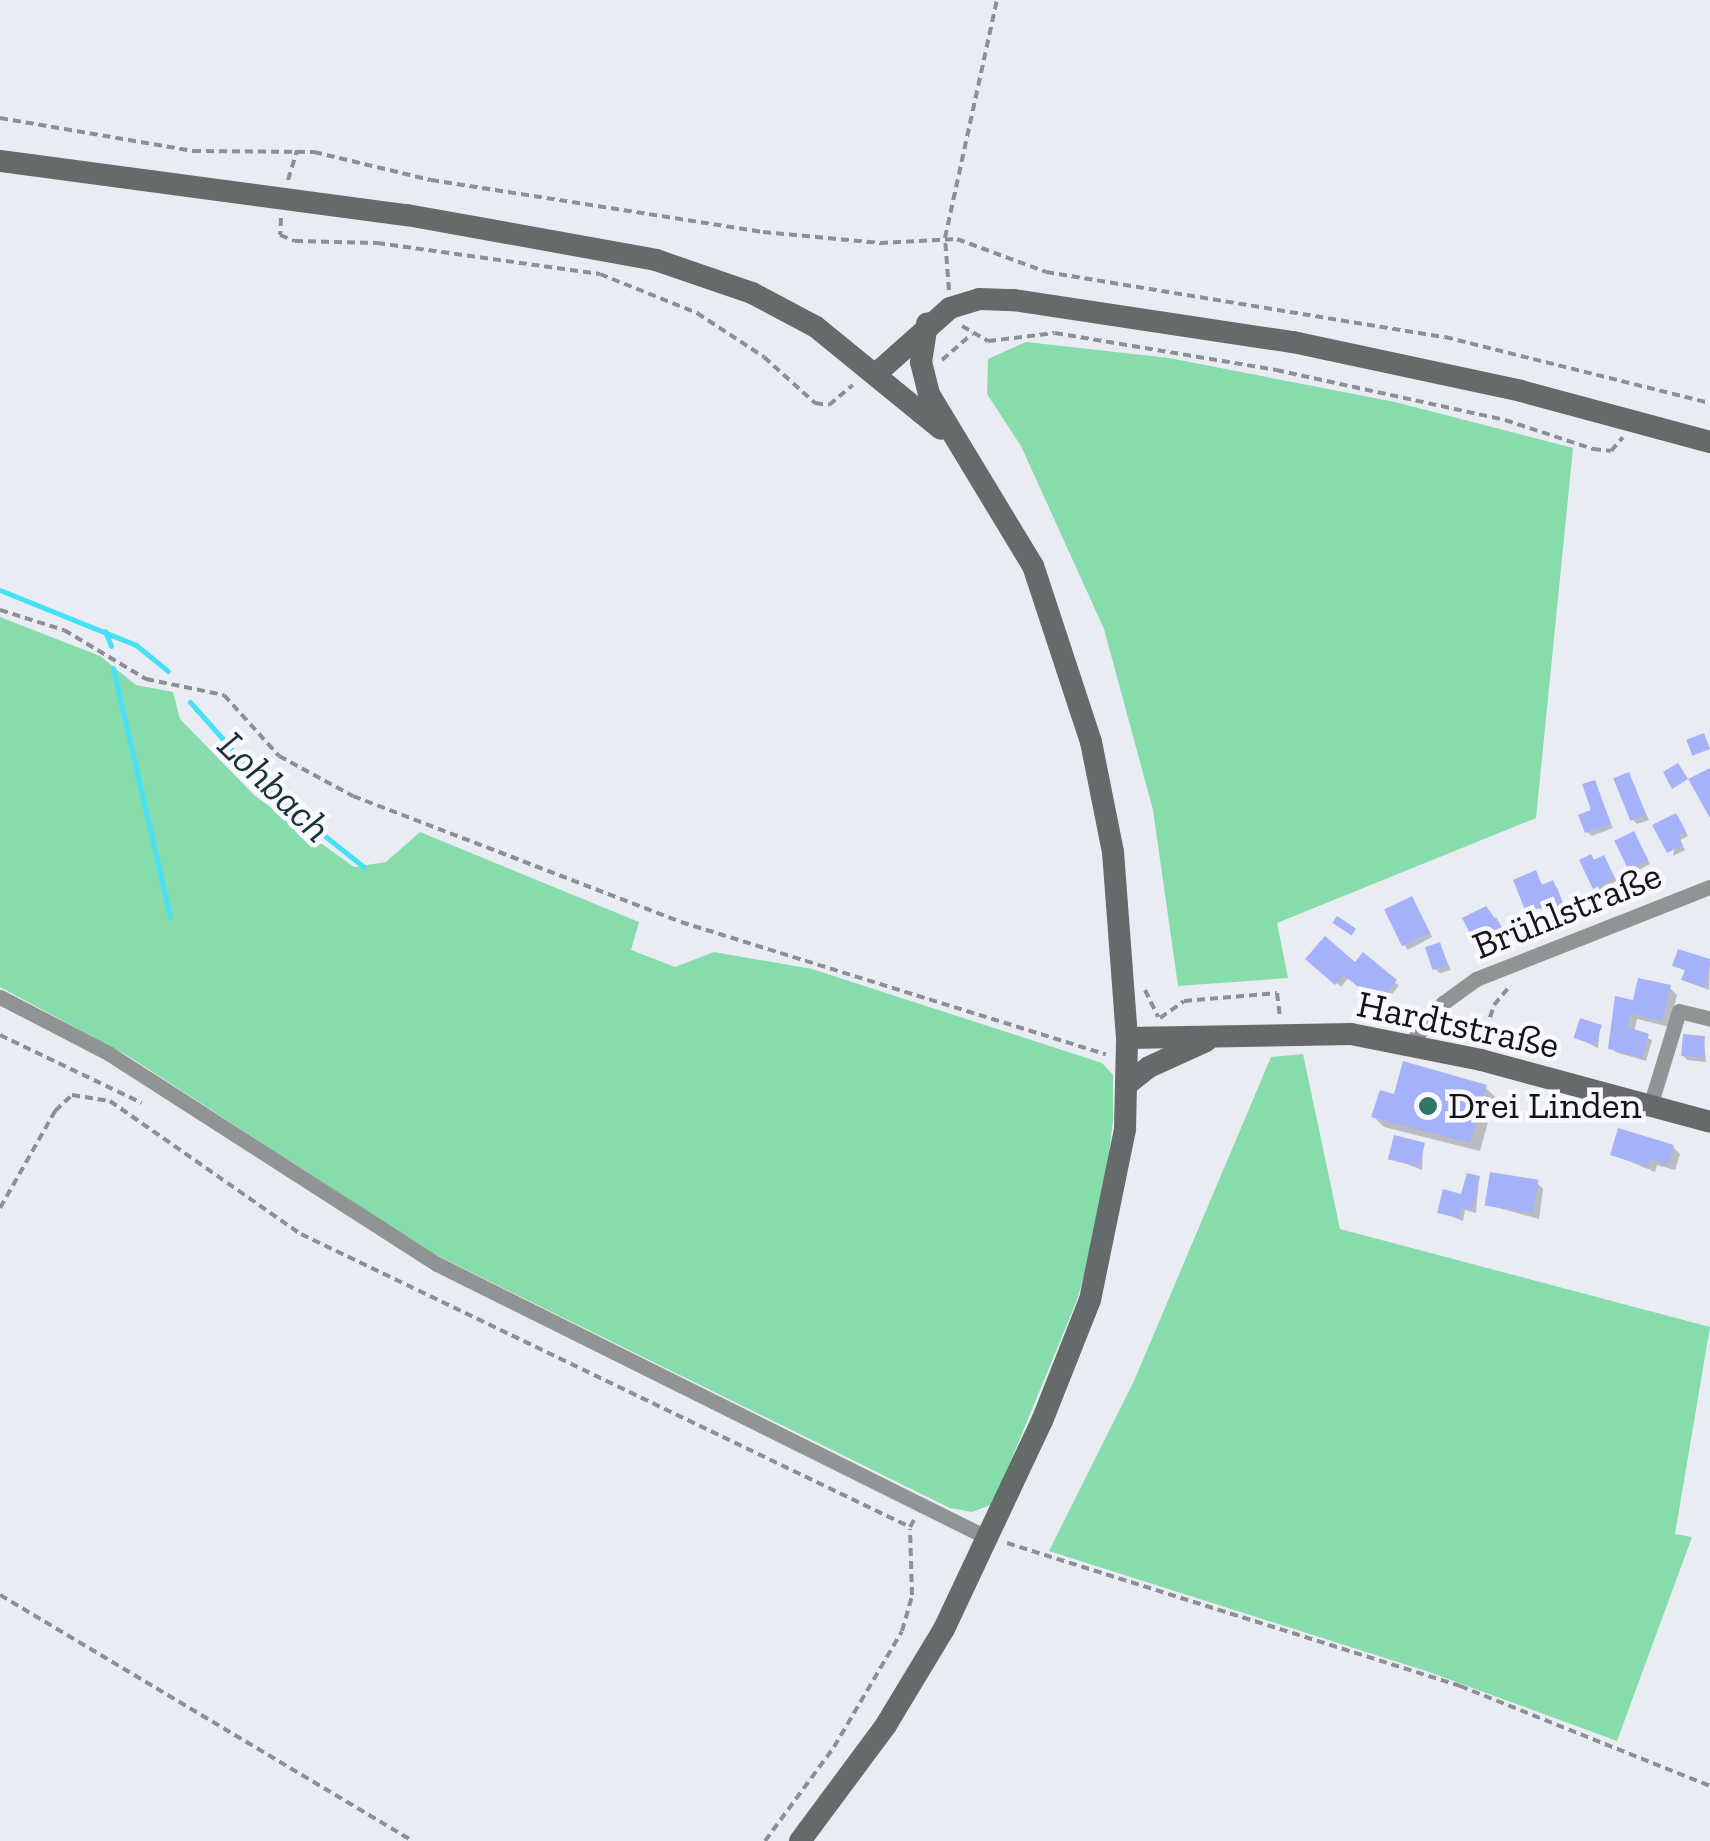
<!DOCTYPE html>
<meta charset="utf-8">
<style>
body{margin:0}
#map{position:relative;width:1710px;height:1841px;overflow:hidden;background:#eaecf3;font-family:"Zilla Slab",serif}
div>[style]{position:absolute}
.green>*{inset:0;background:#87dcab}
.shadow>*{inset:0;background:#0003;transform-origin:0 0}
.stream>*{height:5px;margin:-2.5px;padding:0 2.5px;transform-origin:2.5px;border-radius:2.5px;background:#48e0f7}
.building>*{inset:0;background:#a5b2f9;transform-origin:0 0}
.path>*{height:4px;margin-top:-2px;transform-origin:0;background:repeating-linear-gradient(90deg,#8e8f94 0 8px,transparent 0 13px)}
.street>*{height:15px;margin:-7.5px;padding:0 7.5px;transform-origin:7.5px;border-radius:7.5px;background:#909494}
.secondary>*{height:22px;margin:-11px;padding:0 11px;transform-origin:11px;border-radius:11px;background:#656a6b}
.dots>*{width:28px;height:28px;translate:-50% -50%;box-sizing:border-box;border:5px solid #f8f9ff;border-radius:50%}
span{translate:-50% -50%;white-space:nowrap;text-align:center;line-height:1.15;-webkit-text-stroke:9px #f8f9ff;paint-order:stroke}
.street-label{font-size:38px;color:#141417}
.poi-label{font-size:38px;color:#141417}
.left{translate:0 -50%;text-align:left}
.water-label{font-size:40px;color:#1a3337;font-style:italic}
</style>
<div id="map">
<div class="green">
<i style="clip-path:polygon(1026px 342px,1169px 358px,1395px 402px,1573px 448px,1536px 818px,1277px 923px,1288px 978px,1178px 986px,1153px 810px,1104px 629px,1021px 446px,987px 394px,988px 359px)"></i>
<i style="clip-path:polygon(0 617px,100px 656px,136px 685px,173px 692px,180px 719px,255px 796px,354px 867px,386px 862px,420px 832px,639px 922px,631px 950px,675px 967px,714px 952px,812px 969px,1102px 1063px,1113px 1075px,1113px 1121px,1101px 1217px,1077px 1300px,993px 1504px,972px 1512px,950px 1508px,430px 1252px,128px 1056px,0 987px)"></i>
<i style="clip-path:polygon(1303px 1054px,1340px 1229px,1710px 1327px,1675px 1534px,1692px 1537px,1617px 1741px,1429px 1672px,1049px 1551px,1134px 1381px,1271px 1057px)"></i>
</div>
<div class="shadow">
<i style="clip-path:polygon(1628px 775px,1649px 820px,1637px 824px,1633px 820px)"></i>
<i style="clip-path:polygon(1594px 783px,1613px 828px,1592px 836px,1587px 832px)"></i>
<i style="clip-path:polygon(1680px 820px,1688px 836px,1680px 840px,1685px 850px,1673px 856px)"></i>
<i style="clip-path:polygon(1633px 834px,1650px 864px,1635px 872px,1631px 868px)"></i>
<i style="clip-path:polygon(1603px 858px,1618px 883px,1600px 891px,1583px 861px)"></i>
<i style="clip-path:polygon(1535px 873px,1544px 887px,1557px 887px,1565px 908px,1528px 909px)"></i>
<i style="left:1412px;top:899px;width:43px;height:28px;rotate:62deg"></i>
<i style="clip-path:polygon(1496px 917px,1509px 939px,1481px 946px,1477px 942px)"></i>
<i style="clip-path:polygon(1439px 945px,1451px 970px,1440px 973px,1435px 969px)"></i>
<i style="clip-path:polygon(1679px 952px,1710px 962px,1709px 990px,1684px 980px,1687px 972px,1675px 965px)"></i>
<i style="clip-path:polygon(1309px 959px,1355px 965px,1399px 985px,1384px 1005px,1349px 977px,1341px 987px)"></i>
<i style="clip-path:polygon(1670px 988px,1677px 995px,1669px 1027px,1637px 1019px,1634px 1032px,1652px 1040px,1646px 1061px,1615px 1052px,1617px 999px,1635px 1003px)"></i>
<i style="clip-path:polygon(1600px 1027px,1598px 1048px,1575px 1037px)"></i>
<i style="clip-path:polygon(1704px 1038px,1706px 1062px,1687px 1060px,1683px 1055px)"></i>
<i style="clip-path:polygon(1485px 1087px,1495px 1097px,1480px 1151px,1384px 1127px,1374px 1117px,1395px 1097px)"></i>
<i style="clip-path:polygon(1423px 1145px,1422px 1170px,1391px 1158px)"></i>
<i style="clip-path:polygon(1673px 1147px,1680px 1154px,1675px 1170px,1657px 1165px,1655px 1172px,1612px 1154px)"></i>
<i style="clip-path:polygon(1479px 1179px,1476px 1213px,1465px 1210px,1463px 1221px,1440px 1212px)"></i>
<i style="clip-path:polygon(1536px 1182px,1543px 1189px,1539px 1219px,1488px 1205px)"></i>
</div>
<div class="stream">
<i style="left:0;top:590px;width:147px;rotate:22deg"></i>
<i style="left:136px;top:645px;width:41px;rotate:39.1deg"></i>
<i style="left:105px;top:631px;width:16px;rotate:68deg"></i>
<i style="left:113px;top:668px;width:255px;rotate:77.1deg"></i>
<i style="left:190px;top:702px;width:123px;rotate:48.3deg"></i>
<i style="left:272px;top:794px;width:117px;rotate:38.4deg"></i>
</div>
<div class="building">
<i style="left:1704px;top:733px;width:17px;height:19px;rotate:69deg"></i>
<i style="clip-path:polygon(1678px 763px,1688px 779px,1710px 768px,1710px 818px,1688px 779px,1672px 789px,1663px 772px)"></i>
<i style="left:1629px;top:772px;width:46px;height:17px;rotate:68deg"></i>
<i style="clip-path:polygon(1595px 780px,1611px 824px,1585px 833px,1578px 815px,1591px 810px,1582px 784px)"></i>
<i style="clip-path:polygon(1676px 813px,1686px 832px,1678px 835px,1683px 845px,1667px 853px,1652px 825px)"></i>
<i style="left:1634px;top:831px;width:32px;height:22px;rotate:64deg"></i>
<i style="clip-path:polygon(1591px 854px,1594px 860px,1604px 855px,1615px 878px,1593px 889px,1579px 860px)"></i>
<i style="clip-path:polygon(1536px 870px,1542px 885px,1553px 880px,1563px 904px,1525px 910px,1513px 880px)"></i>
<i style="left:1412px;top:896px;width:41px;height:31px;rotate:64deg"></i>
<i style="clip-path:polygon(1486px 906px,1507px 935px,1475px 943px,1462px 918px)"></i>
<i style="left:1337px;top:916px;width:23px;height:8px;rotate:34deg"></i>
<i style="clip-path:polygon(1325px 936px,1355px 962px,1363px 952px,1397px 980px,1379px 1003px,1343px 975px,1335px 985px,1305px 959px)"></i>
<i style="left:1440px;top:942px;width:24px;height:16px;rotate:71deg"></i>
<i style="clip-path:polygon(1678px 949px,1710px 959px,1705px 988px,1681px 980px,1685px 970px,1672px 966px)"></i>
<i style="clip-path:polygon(1638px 978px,1671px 985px,1662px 1021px,1631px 1014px,1628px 1027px,1649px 1034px,1642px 1058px,1608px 1049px,1615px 996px,1633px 1000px)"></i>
<i style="left:1580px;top:1018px;width:23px;height:21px;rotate:18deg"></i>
<i style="left:1683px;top:1034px;width:22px;height:22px;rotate:5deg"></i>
<i style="clip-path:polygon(1403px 1061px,1487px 1085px,1470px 1143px,1371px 1117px,1380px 1090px,1394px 1094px)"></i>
<i style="clip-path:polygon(1618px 1128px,1674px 1145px,1668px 1165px,1650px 1159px,1648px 1167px,1610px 1155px)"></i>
<i style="left:1394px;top:1135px;width:32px;height:25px;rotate:14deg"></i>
<i style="left:1490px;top:1172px;width:49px;height:34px;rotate:9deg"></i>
<i style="clip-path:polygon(1467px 1173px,1480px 1176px,1472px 1210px,1461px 1208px,1459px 1218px,1437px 1213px,1443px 1189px,1461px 1194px)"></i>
</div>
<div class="path">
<i style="left:0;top:118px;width:196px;rotate:9.7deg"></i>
<i style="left:193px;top:151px;width:121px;rotate:0.5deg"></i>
<i style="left:314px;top:152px;width:120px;rotate:13.5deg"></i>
<i style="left:431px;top:180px;width:336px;rotate:8.9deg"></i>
<i style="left:763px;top:232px;width:118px;rotate:5.4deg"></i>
<i style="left:880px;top:243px;width:77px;rotate:-3deg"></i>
<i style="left:957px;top:239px;width:95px;rotate:20.3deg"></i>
<i style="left:1046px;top:272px;width:404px;rotate:9.3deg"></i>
<i style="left:1445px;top:337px;width:273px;rotate:14deg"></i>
<i style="left:288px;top:180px;width:31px;rotate:-73deg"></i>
<i style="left:281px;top:218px;width:17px;rotate:93deg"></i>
<i style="left:280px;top:235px;width:16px;rotate:22deg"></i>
<i style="left:295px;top:241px;width:82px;rotate:1.4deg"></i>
<i style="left:377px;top:243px;width:225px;rotate:7.9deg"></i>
<i style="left:600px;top:274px;width:105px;rotate:21.9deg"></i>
<i style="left:697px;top:313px;width:80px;rotate:33.3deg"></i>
<i style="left:764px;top:357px;width:69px;rotate:42deg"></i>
<i style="left:815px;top:403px;width:14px;rotate:8deg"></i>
<i style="left:829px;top:405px;width:31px;rotate:-40deg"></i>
<i style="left:949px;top:290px;width:52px;rotate:-94.4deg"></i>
<i style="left:945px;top:238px;width:244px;rotate:-77.7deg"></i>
<i style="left:962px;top:326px;width:30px;rotate:30deg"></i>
<i style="left:988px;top:341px;width:67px;rotate:-6.8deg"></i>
<i style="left:1055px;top:333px;width:224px;rotate:9.5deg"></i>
<i style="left:1276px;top:370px;width:234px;rotate:12.3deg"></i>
<i style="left:1505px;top:420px;width:93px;rotate:18.2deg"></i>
<i style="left:1593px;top:449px;width:18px;rotate:6deg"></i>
<i style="left:1611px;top:451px;width:18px;rotate:-49deg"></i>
<i style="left:942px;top:360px;width:40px;rotate:-41deg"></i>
<i style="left:0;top:610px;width:67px;rotate:17.4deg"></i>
<i style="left:64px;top:630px;width:96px;rotate:30.9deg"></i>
<i style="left:146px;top:679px;width:80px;rotate:11.6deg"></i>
<i style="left:224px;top:695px;width:82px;rotate:48deg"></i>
<i style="left:279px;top:756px;width:84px;rotate:28.4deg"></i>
<i style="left:353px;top:796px;width:351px;rotate:21deg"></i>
<i style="left:681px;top:922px;width:445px;rotate:17.3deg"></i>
<i style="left:1145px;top:990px;width:30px;rotate:64deg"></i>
<i style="left:1160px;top:1018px;width:29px;rotate:-35deg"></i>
<i style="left:1184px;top:1001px;width:93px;rotate:-4.9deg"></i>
<i style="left:1277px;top:993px;width:23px;rotate:83deg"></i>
<i style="left:0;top:1035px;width:157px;rotate:25.6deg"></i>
<i style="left:1482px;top:1042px;width:39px;rotate:-72deg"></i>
<i style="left:1494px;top:1005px;width:26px;rotate:-50deg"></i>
<i style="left:0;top:1208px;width:112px;rotate:-60.4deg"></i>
<i style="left:55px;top:1111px;width:23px;rotate:-43deg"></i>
<i style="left:72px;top:1095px;width:38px;rotate:9deg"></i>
<i style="left:110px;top:1101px;width:233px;rotate:34.9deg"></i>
<i style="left:301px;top:1234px;width:676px;rotate:25.69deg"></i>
<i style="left:910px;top:1527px;width:8px;rotate:-60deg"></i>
<i style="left:1007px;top:1543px;width:475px;rotate:17.5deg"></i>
<i style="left:1460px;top:1686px;width:269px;rotate:21.8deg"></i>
<i style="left:0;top:1595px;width:481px;rotate:30.8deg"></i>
<i style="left:765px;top:1841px;width:117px;rotate:-53.7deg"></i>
<i style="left:834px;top:1747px;width:134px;rotate:-59.6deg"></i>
<i style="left:902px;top:1631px;width:37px;rotate:-74deg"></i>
<i style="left:912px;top:1595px;width:66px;rotate:-91.7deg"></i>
</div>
<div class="street">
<i style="left:0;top:997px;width:122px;rotate:27.4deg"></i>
<i style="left:108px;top:1053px;width:391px;rotate:32.7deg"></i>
<i style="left:437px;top:1264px;width:615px;rotate:26.44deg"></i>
<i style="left:1410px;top:1044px;width:53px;rotate:-51.2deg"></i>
<i style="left:1443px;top:1003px;width:41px;rotate:-36deg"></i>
<i style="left:1476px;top:979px;width:251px;rotate:-21.5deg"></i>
<i style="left:1650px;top:1106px;width:99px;rotate:-73deg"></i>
<i style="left:1679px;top:1011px;width:32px;rotate:14deg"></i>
</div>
<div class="secondary">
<i style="left:0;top:161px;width:411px;rotate:7.6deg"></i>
<i style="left:407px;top:215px;width:253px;rotate:10.2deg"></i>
<i style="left:656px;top:260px;width:102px;rotate:19deg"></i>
<i style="left:752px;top:293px;width:72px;rotate:28deg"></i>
<i style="left:816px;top:327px;width:161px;rotate:39.2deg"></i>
<i style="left:878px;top:372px;width:96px;rotate:-41.6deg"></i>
<i style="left:950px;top:308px;width:30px;rotate:-17deg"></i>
<i style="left:979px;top:299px;width:35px;rotate:2deg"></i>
<i style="left:1014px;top:300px;width:282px;rotate:8.6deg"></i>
<i style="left:1293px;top:342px;width:233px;rotate:12.1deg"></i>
<i style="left:1521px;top:391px;width:196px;rotate:15.1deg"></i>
<i style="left:1127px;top:1038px;width:224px;rotate:-1deg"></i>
<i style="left:1351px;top:1034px;width:133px;rotate:11.3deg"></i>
<i style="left:1481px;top:1060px;width:237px;rotate:15.1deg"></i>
<i style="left:1126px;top:1085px;width:29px;rotate:-38deg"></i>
<i style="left:1149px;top:1067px;width:63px;rotate:-24.5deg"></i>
<i style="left:800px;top:1841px;width:144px;rotate:-53.4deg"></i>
<i style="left:886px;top:1725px;width:112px;rotate:-58.9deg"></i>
<i style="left:944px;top:1629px;width:230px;rotate:-64.8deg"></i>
<i style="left:1042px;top:1421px;width:130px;rotate:-68.4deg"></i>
<i style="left:1090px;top:1300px;width:175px;rotate:-78.4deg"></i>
<i style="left:1125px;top:1129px;width:91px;rotate:-88.7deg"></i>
<i style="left:1127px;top:1038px;width:187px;rotate:-94.3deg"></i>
<i style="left:1113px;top:852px;width:112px;rotate:-101.3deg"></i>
<i style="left:1091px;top:742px;width:185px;rotate:-108.2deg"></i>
<i style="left:1033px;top:566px;width:201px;rotate:-121.2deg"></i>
<i style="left:929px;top:394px;width:33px;rotate:-104deg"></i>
<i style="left:921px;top:362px;width:39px;rotate:-81deg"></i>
</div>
<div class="dots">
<i style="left:1428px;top:1106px;background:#327669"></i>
</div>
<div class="street-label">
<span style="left:1567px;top:911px;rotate:-22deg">Brühlstraße</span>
<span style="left:1458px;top:1025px;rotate:12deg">Hardtstraße</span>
</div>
<div class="poi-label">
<span class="left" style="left:1448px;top:1106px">Drei Linden</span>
</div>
<div class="water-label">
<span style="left:275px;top:786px;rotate:44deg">Lohbach</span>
</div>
</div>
